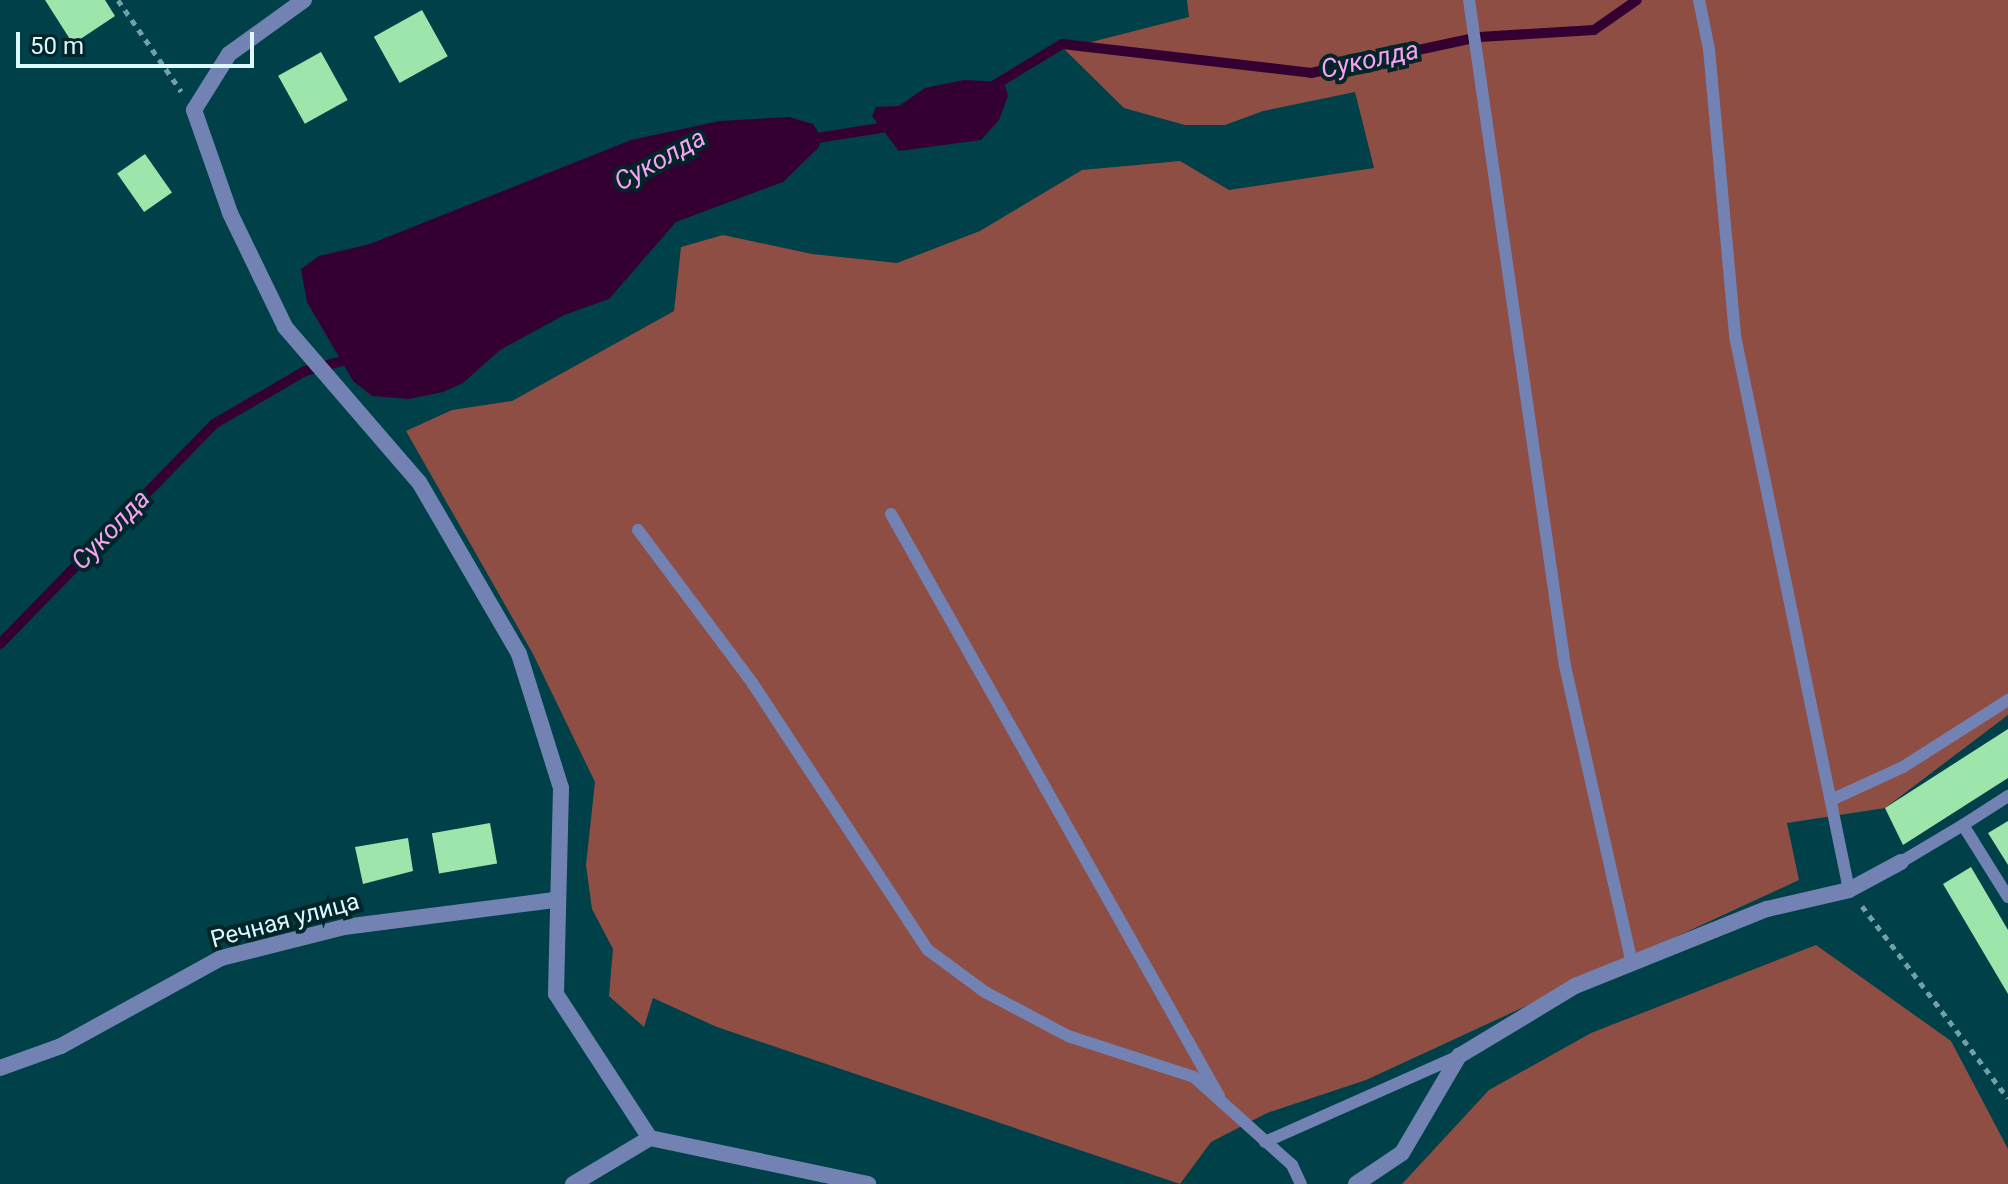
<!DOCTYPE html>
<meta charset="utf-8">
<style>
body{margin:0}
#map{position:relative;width:2008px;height:1184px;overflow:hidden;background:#004049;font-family:Roboto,sans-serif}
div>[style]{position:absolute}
.green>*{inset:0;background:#8f4e44}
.water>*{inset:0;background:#340032}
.stream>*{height:10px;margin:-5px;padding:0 5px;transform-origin:5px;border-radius:5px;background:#340032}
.building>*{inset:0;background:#9de5ab;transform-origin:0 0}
.path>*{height:5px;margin-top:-2.5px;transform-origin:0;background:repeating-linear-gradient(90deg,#72a0a7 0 6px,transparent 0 12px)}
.lane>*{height:12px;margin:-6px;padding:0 6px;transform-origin:6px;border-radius:6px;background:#7283b3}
.street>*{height:16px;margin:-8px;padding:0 8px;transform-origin:8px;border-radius:8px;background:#7283b3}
span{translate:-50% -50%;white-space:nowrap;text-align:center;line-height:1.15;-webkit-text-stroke:8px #02252a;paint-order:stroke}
.street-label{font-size:24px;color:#ddf9fe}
.water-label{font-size:26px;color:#f6a2ef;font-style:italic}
.scale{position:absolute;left:16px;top:32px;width:238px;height:36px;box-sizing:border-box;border:4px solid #ddf9fe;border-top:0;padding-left:10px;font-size:24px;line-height:28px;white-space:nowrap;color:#ddf9fe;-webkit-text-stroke:6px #02252a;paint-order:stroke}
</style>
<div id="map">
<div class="green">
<i style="clip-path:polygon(1187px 0,2008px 0,2008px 715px,1885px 808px,1787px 823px,1799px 880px,1366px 1080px,1267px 1113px,1211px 1142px,1180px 1184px,717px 1027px,653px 998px,644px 1027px,609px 996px,613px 949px,592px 909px,586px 865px,595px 782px,533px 654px,406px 431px,452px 410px,512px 401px,674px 311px,681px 247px,723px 235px,812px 254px,897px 263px,980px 231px,1082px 170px,1180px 161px,1229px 190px,1374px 168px,1355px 92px,1263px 111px,1225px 125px,1185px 125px,1124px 108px,1064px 49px,1189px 17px)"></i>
<i style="clip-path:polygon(1816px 945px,1951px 1041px,2008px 1149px,2008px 1184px,1402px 1184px,1489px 1090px,1591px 1033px)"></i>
</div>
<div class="water">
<i style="clip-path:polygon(964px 80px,1004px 82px,1008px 96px,999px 120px,981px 140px,899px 151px,872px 116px,876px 107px,899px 106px,925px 88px)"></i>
<i style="clip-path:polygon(789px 117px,813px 124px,821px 136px,819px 147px,783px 182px,676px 222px,609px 299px,564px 315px,500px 350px,463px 383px,443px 392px,409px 399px,372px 396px,353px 381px,307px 302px,301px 269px,319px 256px,370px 244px,631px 140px,720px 121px)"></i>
</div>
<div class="stream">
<i style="left:993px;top:86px;width:81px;rotate:-31.3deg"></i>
<i style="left:1062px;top:44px;width:251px;rotate:6.6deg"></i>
<i style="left:1311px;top:73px;width:172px;rotate:-12.1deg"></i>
<i style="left:1479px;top:37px;width:115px;rotate:-3.5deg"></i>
<i style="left:1594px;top:30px;width:52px;rotate:-34.9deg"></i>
<i style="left:811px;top:139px;width:83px;rotate:-9deg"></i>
<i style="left:0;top:644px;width:307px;rotate:-45.8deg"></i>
<i style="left:214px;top:424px;width:105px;rotate:-30.2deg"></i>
<i style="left:305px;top:371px;width:47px;rotate:-14.9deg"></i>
</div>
<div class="building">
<i style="clip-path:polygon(45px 0,105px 0,115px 16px,73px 44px)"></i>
<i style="left:422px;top:10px;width:53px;height:55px;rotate:61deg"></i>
<i style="left:321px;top:52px;width:55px;height:49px;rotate:61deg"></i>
<i style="left:145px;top:154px;width:47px;height:34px;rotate:55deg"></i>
<i style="clip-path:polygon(2008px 729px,2008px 778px,1903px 845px,1885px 808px)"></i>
<i style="clip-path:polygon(2008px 821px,2008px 865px,1988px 833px)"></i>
<i style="left:490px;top:823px;width:41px;height:59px;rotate:80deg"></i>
<i style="clip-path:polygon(408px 838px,413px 871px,363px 884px,355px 847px)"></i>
<i style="clip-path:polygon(1971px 867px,2008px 930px,2008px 994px,1943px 884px)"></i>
</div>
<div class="path">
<i style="left:118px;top:0;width:111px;rotate:55.3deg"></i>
<i style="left:1862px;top:906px;width:241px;rotate:52.8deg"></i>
</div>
<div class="lane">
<i style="left:1469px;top:0;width:673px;rotate:81.8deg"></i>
<i style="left:1565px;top:666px;width:304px;rotate:77.3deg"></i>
<i style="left:1699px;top:0;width:50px;rotate:78.5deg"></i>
<i style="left:1709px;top:49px;width:288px;rotate:84.8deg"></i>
<i style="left:1735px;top:336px;width:566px;rotate:78.37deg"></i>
<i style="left:891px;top:514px;width:668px;rotate:60.6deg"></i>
<i style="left:638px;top:530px;width:192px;rotate:53.2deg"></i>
<i style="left:753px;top:684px;width:318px;rotate:56.7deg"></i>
<i style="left:928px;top:950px;width:71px;rotate:36.4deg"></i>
<i style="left:985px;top:992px;width:94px;rotate:27.9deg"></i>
<i style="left:1068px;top:1036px;width:133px;rotate:18deg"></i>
<i style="left:1194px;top:1077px;width:132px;rotate:41.9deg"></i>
<i style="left:1292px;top:1165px;width:21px;rotate:65deg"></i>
<i style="left:1831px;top:800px;width:79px;rotate:-24.6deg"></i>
<i style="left:1903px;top:767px;width:125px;rotate:-32.5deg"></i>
<i style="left:1963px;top:825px;width:54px;rotate:-32.8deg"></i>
<i style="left:1901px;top:862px;width:72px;rotate:-30.8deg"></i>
<i style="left:1963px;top:825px;width:85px;rotate:58deg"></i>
<i style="left:1265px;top:1142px;width:212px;rotate:-23.9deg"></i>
</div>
<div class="street">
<i style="left:304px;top:0;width:92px;rotate:144.2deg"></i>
<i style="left:229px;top:54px;width:66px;rotate:122deg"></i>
<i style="left:194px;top:110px;width:109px;rotate:70.7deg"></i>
<i style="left:230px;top:213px;width:127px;rotate:64.2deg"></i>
<i style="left:285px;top:327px;width:205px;rotate:49.2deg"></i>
<i style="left:419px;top:482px;width:199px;rotate:59.8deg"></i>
<i style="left:519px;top:654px;width:140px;rotate:72.6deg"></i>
<i style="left:561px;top:788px;width:206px;rotate:91.4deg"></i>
<i style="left:556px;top:994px;width:172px;rotate:56.9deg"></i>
<i style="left:650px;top:1138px;width:223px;rotate:11.9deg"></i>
<i style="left:0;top:1068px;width:65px;rotate:-19.8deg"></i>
<i style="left:61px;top:1046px;width:183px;rotate:-28.8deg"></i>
<i style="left:221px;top:958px;width:127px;rotate:-14.1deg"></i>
<i style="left:344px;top:927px;width:214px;rotate:-7.3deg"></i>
<i style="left:573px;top:1184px;width:90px;rotate:-30.9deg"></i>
<i style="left:1356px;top:1184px;width:55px;rotate:-34deg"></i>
<i style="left:1402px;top:1153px;width:113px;rotate:-59.6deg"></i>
<i style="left:1459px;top:1056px;width:135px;rotate:-31.1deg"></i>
<i style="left:1575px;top:986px;width:207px;rotate:-21.9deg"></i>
<i style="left:1767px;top:909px;width:84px;rotate:-13deg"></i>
<i style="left:1849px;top:890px;width:59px;rotate:-28.3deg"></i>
</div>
<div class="street-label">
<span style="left:285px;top:921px;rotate:-15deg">Речная улица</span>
</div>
<div class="water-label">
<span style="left:1370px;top:60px;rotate:-12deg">Суколда</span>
<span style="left:660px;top:160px;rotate:-29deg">Суколда</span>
<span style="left:111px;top:530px;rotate:-46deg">Суколда</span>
</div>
<div class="scale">50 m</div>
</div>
